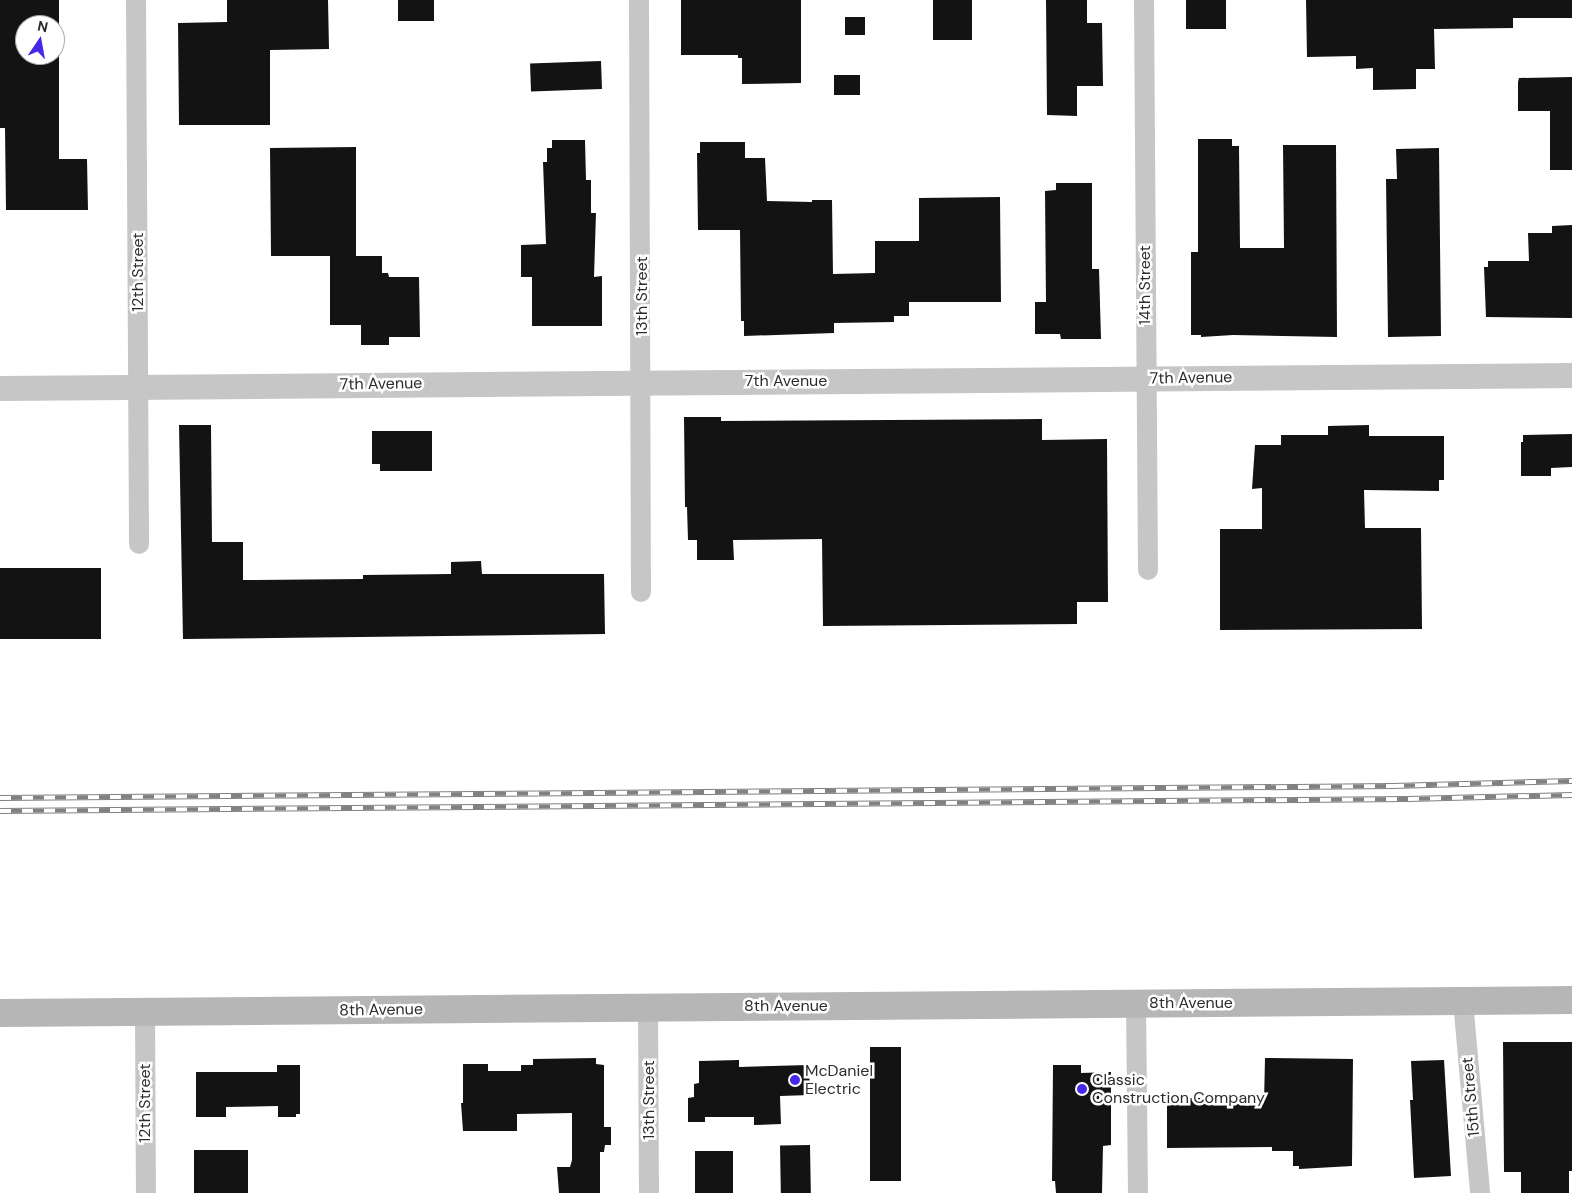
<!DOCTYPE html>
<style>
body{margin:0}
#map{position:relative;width:1572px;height:1193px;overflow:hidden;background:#fff;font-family:"DM Sans",sans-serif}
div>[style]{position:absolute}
.building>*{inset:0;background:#131313;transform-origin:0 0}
.minor>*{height:20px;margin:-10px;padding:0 10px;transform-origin:10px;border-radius:10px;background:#c6c6c6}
.tertiary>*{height:25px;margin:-12.5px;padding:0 12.5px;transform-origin:12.5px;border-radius:12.5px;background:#c6c6c6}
.secondary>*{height:28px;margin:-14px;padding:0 14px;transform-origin:14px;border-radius:14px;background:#b6b6b6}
.rail>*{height:5.5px;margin-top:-2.75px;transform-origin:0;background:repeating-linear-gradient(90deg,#fff 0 11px,#818181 0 22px);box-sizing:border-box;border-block:1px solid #818181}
.dots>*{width:14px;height:14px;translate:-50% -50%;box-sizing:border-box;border:2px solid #fff;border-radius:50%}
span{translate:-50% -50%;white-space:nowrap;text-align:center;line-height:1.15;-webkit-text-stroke:5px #fff;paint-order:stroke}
.street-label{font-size:16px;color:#2c2c2c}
.poi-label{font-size:16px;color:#2c2c2c}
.left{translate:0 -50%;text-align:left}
.north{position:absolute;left:15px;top:15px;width:50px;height:50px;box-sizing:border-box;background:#fff;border:1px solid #ababab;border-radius:50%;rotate:12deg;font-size:14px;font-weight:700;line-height:20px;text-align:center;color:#2c2c2c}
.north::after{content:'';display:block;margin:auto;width:18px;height:22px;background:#4827e9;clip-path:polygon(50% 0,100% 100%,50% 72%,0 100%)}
</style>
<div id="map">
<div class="building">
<i style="clip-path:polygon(evenodd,0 0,59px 0,59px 159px,87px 159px,88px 210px,6px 210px,5px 128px,0 128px,0 0,25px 25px,55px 25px,55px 55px,25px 55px,25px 25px)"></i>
<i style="clip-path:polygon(227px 0,328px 0,329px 49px,270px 50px,270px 125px,179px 125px,178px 23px,227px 22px)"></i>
<i style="left:398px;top:0;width:36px;height:21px"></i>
<i style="clip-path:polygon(681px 0,801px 0,801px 83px,742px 84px,742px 58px,738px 58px,738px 55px,681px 55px)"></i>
<i style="left:933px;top:0;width:39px;height:40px"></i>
<i style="clip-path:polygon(1046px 0,1087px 0,1087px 23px,1102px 23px,1103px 86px,1077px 86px,1077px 116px,1047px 115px)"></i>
<i style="left:1186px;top:0;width:40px;height:29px"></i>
<i style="clip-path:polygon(1306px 0,1572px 0,1572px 18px,1513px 18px,1513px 28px,1434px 29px,1435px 69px,1416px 69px,1416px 89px,1373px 90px,1373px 68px,1356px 69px,1356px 56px,1307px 57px)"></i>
<i style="left:845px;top:17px;width:20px;height:18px"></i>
<i style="left:601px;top:61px;width:28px;height:71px;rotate:88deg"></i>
<i style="left:834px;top:75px;width:26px;height:20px"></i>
<i style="clip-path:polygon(1572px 77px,1572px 170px,1550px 170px,1550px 111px,1518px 111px,1518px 82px,1519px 78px)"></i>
<i style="clip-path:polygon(1198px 139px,1232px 139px,1232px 146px,1239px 146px,1240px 248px,1284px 248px,1283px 145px,1336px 145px,1337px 337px,1233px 335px,1201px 337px,1201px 335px,1191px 335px,1191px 252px,1198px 252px)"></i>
<i style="clip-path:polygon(552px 140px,585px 140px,586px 180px,591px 180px,591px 213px,596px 213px,594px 277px,602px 276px,602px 326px,532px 326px,532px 277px,521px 277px,521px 245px,546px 244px,543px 162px,547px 162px,547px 148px,552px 148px)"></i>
<i style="clip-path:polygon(700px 142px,745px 142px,745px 158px,765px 158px,767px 201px,812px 202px,812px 200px,832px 200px,833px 274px,875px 273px,875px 241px,919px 241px,919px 198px,1000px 197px,1001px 302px,909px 302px,909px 316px,894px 316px,894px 322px,834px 323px,834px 333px,744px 336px,744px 321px,741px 321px,740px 230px,698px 230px,697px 153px,700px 153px)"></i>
<i style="clip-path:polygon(356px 147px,356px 256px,382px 256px,382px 273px,388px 273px,389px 277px,419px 277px,420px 337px,389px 337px,389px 345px,361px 345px,361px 325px,330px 325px,330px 256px,271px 256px,270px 148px)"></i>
<i style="clip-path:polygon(1439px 148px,1441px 336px,1388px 337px,1386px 179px,1397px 179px,1396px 149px)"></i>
<i style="clip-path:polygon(1056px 183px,1092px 183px,1092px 269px,1099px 269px,1101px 339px,1061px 339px,1060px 334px,1035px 334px,1035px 302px,1046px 302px,1045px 191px,1056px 190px)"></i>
<i style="clip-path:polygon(1572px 225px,1572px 318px,1486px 317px,1484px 267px,1488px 267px,1488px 261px,1529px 261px,1528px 233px,1552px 233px,1552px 226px)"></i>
<i style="clip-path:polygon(684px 417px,721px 417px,721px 421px,1042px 419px,1042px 440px,1107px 439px,1108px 602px,1077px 602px,1077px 624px,823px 626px,822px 539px,733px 540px,734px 560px,697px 560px,697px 540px,688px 540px,687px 507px,685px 507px)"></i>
<i style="clip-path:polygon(179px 425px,211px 425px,212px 542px,243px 542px,243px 580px,363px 579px,363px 575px,451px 574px,451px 562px,481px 561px,482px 574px,604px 574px,605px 634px,183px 639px)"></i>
<i style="clip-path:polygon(1369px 425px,1369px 436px,1444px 436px,1444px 480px,1439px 480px,1439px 491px,1364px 490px,1365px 528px,1421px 528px,1422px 629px,1220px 630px,1220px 529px,1262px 529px,1262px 488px,1252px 489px,1255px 445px,1281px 445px,1281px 435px,1328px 435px,1328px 426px)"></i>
<i style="clip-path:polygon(372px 431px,432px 431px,432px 471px,380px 471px,380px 464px,372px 464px)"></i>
<i style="clip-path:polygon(1572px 434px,1572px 467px,1551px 468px,1551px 476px,1521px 476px,1521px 442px,1523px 442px,1523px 435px)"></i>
<i style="left:101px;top:568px;width:71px;height:101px;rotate:90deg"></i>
<i style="clip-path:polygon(1503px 1042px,1572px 1042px,1572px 1171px,1569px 1171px,1569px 1193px,1521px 1193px,1521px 1172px,1504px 1172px)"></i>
<i style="left:870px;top:1047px;width:31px;height:134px"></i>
<i style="clip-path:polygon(596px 1058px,596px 1064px,604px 1065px,604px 1127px,611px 1127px,611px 1145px,605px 1145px,604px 1152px,600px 1152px,600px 1193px,559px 1193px,557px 1167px,570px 1167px,572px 1160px,572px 1113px,517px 1114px,517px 1131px,463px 1131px,461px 1103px,463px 1103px,463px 1064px,488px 1064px,488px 1071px,521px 1071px,521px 1065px,533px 1065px,533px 1059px)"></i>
<i style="clip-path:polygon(1265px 1058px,1353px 1059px,1352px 1166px,1299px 1169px,1299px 1166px,1293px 1166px,1293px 1151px,1272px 1151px,1272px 1147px,1167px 1148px,1167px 1098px,1204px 1098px,1204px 1104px,1264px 1103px)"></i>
<i style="clip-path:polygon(739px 1060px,739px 1067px,809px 1065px,810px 1095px,780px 1096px,781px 1124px,754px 1125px,754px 1117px,705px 1117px,705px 1122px,688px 1122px,688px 1098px,694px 1097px,694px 1084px,699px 1083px,699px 1061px)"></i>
<i style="clip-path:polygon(1444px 1060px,1451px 1176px,1414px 1178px,1410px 1100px,1413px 1100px,1411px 1061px)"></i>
<i style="clip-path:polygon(277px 1065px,300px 1065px,300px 1114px,296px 1114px,296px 1117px,278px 1117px,278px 1106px,226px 1107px,226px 1117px,196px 1117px,196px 1072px,277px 1072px)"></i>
<i style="clip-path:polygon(1053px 1065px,1081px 1065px,1081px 1073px,1111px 1072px,1111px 1145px,1103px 1146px,1102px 1193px,1056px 1193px,1055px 1181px,1052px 1181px)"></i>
<i style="left:810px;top:1145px;width:48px;height:30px;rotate:89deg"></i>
<i style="left:194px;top:1150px;width:54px;height:43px"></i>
<i style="left:733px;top:1151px;width:42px;height:38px;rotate:90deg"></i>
</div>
<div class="minor">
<i style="left:136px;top:0;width:544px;rotate:89.68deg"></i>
<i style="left:639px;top:0;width:592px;rotate:89.81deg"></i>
<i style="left:1144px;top:0;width:570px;rotate:89.6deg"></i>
<i style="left:1463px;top:1001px;width:193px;rotate:84.9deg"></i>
<i style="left:1136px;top:1003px;width:190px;rotate:89.4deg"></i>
<i style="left:648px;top:1007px;width:186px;rotate:89.7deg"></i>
<i style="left:145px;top:1012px;width:181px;rotate:89.7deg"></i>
</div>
<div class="tertiary">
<i style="left:0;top:388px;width:1572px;rotate:-0.47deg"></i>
</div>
<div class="secondary">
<i style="left:0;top:1013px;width:1572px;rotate:-0.47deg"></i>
</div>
<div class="rail">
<i style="left:0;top:798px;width:1393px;rotate:-0.49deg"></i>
<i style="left:1393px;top:786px;width:179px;rotate:-1.6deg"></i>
<i style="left:0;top:811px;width:1408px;rotate:-0.49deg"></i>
<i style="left:1408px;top:799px;width:164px;rotate:-1.4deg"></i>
</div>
<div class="dots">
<i style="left:795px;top:1080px;background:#4827e9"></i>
<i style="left:1082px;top:1089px;background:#4827e9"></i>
</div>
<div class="street-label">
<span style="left:138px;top:272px;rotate:-90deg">12th Street</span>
<span style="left:1145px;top:285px;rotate:-90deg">14th Street</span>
<span style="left:642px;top:296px;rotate:-90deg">13th Street</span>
<span style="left:1191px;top:378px;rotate:-1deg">7th Avenue</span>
<span style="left:786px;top:381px">7th Avenue</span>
<span style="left:381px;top:384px;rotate:-1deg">7th Avenue</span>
<span style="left:1191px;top:1003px">8th Avenue</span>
<span style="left:786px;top:1006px">8th Avenue</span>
<span style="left:381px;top:1010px;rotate:-1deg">8th Avenue</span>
<span style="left:1471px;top:1097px;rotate:-95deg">15th Street</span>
<span style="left:649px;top:1100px;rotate:-90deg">13th Street</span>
<span style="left:145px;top:1103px;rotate:-90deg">12th Street</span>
</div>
<div class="poi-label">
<span class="left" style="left:805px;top:1080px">McDaniel<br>Electric</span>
<span class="left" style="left:1092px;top:1089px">Classic<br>Construction Company</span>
</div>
<div class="north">N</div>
</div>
